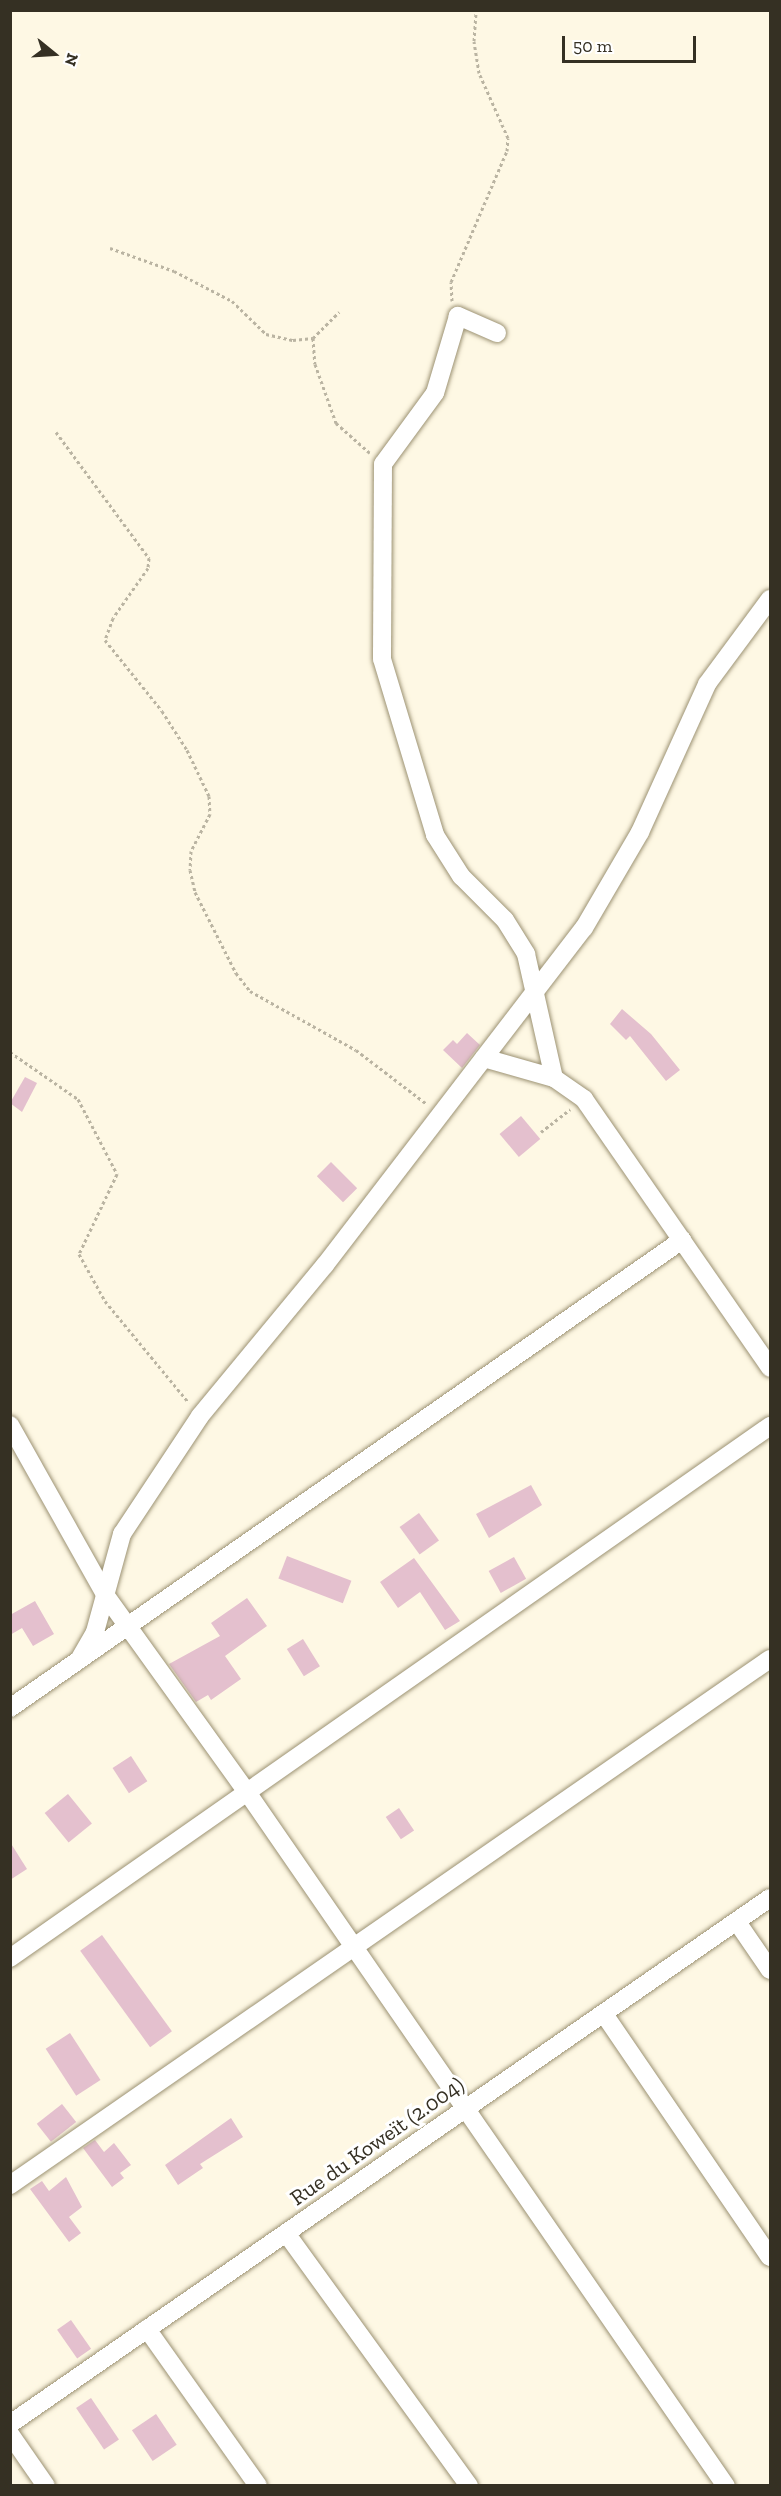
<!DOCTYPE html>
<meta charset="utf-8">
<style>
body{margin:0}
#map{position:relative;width:781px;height:2496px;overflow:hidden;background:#fef8e4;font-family:"Zilla Slab",serif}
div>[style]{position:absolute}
.building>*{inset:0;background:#e4c0ce;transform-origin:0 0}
.path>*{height:3px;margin-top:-1.5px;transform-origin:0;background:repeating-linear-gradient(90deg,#bab4a2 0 3px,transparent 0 6px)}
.roads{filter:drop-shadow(0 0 2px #9c9273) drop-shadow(0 0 2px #9c9273)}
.minor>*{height:18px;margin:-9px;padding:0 9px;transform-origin:9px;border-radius:9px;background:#fff}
span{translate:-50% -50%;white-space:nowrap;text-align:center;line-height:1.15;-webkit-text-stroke:6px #fff;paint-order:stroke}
.street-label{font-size:22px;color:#353023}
.frame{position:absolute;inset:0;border:12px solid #353023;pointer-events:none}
.north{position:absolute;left:24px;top:24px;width:60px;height:60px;-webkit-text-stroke:4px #fff;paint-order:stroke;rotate:108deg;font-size:16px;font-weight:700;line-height:24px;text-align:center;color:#353023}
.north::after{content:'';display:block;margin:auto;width:21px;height:27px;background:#353023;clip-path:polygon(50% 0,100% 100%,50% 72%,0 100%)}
.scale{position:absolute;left:562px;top:36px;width:134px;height:27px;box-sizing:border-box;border:3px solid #353023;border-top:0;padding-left:8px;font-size:18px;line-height:21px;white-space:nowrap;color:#353023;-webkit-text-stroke:4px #fff;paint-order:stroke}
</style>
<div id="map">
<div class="building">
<i style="clip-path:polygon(622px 1009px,651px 1034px,680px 1070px,666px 1081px,630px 1036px,626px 1040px,610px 1024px)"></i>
<i style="clip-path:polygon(467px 1033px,480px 1045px,462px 1068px,443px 1050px,453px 1040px,457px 1044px)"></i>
<i style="clip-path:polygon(25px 1077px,37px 1083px,22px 1112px,10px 1103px)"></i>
<i style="left:521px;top:1116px;width:30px;height:28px;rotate:50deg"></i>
<i style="left:331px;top:1162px;width:37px;height:20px;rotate:45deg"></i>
<i style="clip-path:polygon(531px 1485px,542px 1505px,489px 1538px,476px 1514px)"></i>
<i style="left:419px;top:1513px;width:34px;height:24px;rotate:54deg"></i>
<i style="left:287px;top:1556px;width:69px;height:24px;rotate:21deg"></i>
<i style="left:514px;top:1557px;width:25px;height:29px;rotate:61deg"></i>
<i style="clip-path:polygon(414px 1558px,460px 1621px,445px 1630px,420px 1592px,398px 1608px,380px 1582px)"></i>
<i style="clip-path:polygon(247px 1598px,267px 1626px,225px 1656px,241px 1679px,211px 1700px,208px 1695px,196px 1702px,169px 1664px,220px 1636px,211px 1623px)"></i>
<i style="clip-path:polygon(35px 1601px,54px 1634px,33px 1646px,22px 1628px,10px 1635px,10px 1615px)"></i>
<i style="left:303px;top:1639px;width:32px;height:19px;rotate:58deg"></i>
<i style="left:131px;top:1756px;width:30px;height:22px;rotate:57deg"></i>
<i style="left:68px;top:1794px;width:38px;height:30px;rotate:51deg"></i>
<i style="left:399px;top:1808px;width:27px;height:16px;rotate:56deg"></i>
<i style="clip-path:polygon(10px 1842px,27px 1869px,10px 1880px)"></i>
<i style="left:102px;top:1935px;width:119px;height:27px;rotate:54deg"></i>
<i style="left:70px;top:2033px;width:56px;height:29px;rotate:57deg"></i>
<i style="left:62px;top:2104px;width:23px;height:32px;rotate:52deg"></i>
<i style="clip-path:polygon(231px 2118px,243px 2137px,200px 2164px,203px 2168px,178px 2185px,165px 2165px)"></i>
<i style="clip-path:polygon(95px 2140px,104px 2152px,114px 2143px,131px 2165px,120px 2173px,124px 2178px,112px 2187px,83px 2148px)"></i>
<i style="clip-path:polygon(66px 2177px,82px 2207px,69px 2217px,81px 2233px,69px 2242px,30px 2189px,42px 2181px,49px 2191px)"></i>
<i style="left:71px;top:2320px;width:35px;height:17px;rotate:55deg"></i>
<i style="left:91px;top:2398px;width:50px;height:18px;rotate:56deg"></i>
<i style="left:156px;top:2414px;width:37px;height:29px;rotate:56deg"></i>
</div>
<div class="path">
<i style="left:110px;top:248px;width:68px;rotate:19.8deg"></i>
<i style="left:174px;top:271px;width:65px;rotate:27.3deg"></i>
<i style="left:232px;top:301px;width:47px;rotate:44.1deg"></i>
<i style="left:266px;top:334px;width:28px;rotate:13deg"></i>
<i style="left:293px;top:340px;width:20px;rotate:-6deg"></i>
<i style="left:313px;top:338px;width:26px;rotate:86deg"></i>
<i style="left:315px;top:364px;width:63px;rotate:70.4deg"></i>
<i style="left:336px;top:423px;width:45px;rotate:41.4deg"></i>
<i style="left:452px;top:301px;width:19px;rotate:-93deg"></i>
<i style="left:451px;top:282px;width:142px;rotate:-66.9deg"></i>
<i style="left:507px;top:151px;width:13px;rotate:-86deg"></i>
<i style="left:508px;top:138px;width:71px;rotate:-114deg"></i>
<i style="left:479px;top:73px;width:32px;rotate:-99deg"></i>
<i style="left:474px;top:41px;width:31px;rotate:-86deg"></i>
<i style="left:313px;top:338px;width:37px;rotate:-45deg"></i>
<i style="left:56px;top:432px;width:157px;rotate:53.6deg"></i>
<i style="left:149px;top:558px;width:10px;rotate:96deg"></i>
<i style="left:148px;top:568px;width:61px;rotate:125deg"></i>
<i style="left:113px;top:618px;width:23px;rotate:110deg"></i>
<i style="left:105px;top:640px;width:91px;rotate:51.2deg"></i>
<i style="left:162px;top:711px;width:46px;rotate:57.3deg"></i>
<i style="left:187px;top:750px;width:51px;rotate:64.4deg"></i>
<i style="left:209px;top:796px;width:18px;rotate:87deg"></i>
<i style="left:210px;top:814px;width:42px;rotate:117.2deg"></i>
<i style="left:191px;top:851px;width:19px;rotate:93deg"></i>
<i style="left:190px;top:870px;width:23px;rotate:77deg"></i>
<i style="left:195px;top:892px;width:91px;rotate:63.2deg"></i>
<i style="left:236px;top:973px;width:23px;rotate:52deg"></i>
<i style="left:250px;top:991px;width:121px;rotate:29.1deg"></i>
<i style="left:356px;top:1050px;width:89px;rotate:37.3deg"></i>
<i style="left:10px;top:1052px;width:83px;rotate:34.7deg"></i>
<i style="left:78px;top:1099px;width:85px;rotate:62.5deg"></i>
<i style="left:117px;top:1174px;width:89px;rotate:115.4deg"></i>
<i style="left:79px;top:1254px;width:54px;rotate:61deg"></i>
<i style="left:105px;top:1301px;width:132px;rotate:50.5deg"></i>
<i style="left:541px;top:1132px;width:37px;rotate:-38deg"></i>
</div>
<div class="roads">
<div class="minor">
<i style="left:497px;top:333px;width:43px;rotate:-156.4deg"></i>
<i style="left:458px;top:316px;width:80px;rotate:106.6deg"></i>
<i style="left:435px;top:393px;width:88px;rotate:126.2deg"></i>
<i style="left:383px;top:464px;width:195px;rotate:90.3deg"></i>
<i style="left:382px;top:659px;width:184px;rotate:73.2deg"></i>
<i style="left:435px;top:835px;width:49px;rotate:57.6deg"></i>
<i style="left:461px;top:876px;width:62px;rotate:45deg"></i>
<i style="left:505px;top:920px;width:40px;rotate:58deg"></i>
<i style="left:526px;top:954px;width:127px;rotate:77.3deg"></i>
<i style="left:484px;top:1058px;width:73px;rotate:15.9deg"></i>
<i style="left:554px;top:1078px;width:37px;rotate:35deg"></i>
<i style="left:584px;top:1099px;width:327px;rotate:55.3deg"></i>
<i style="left:10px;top:1425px;width:196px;rotate:60.7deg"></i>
<i style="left:106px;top:1596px;width:241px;rotate:54.3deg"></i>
<i style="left:247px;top:1792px;width:843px;rotate:55.39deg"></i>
<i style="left:79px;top:1660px;width:32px;rotate:-60deg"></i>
<i style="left:95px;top:1632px;width:102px;rotate:-74.6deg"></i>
<i style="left:122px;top:1534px;width:141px;rotate:-56.5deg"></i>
<i style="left:200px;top:1416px;width:196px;rotate:-50.4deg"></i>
<i style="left:325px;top:1265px;width:425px;rotate:-52.5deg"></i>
<i style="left:584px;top:928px;width:111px;rotate:-59.7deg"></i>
<i style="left:640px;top:832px;width:162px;rotate:-65.6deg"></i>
<i style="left:707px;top:684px;width:106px;rotate:-53.5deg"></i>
<i style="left:10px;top:1708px;width:819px;rotate:-34.85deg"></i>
<i style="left:737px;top:1922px;width:58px;rotate:55.5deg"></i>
<i style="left:10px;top:1958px;width:928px;rotate:-34.99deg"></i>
<i style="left:604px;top:2014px;width:294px;rotate:55.7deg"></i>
<i style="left:10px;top:2185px;width:924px;rotate:-34.69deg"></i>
<i style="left:286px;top:2233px;width:312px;rotate:54.1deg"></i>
<i style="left:147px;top:2329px;width:192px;rotate:54.7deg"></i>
<i style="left:10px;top:2424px;width:924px;rotate:-34.69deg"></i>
<i style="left:10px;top:2434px;width:63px;rotate:55.3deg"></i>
</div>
</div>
<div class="street-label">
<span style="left:377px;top:2141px;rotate:-35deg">Rue du Koweït (2.004)</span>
</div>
<div class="frame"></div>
<div class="north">N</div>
<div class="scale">50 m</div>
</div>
